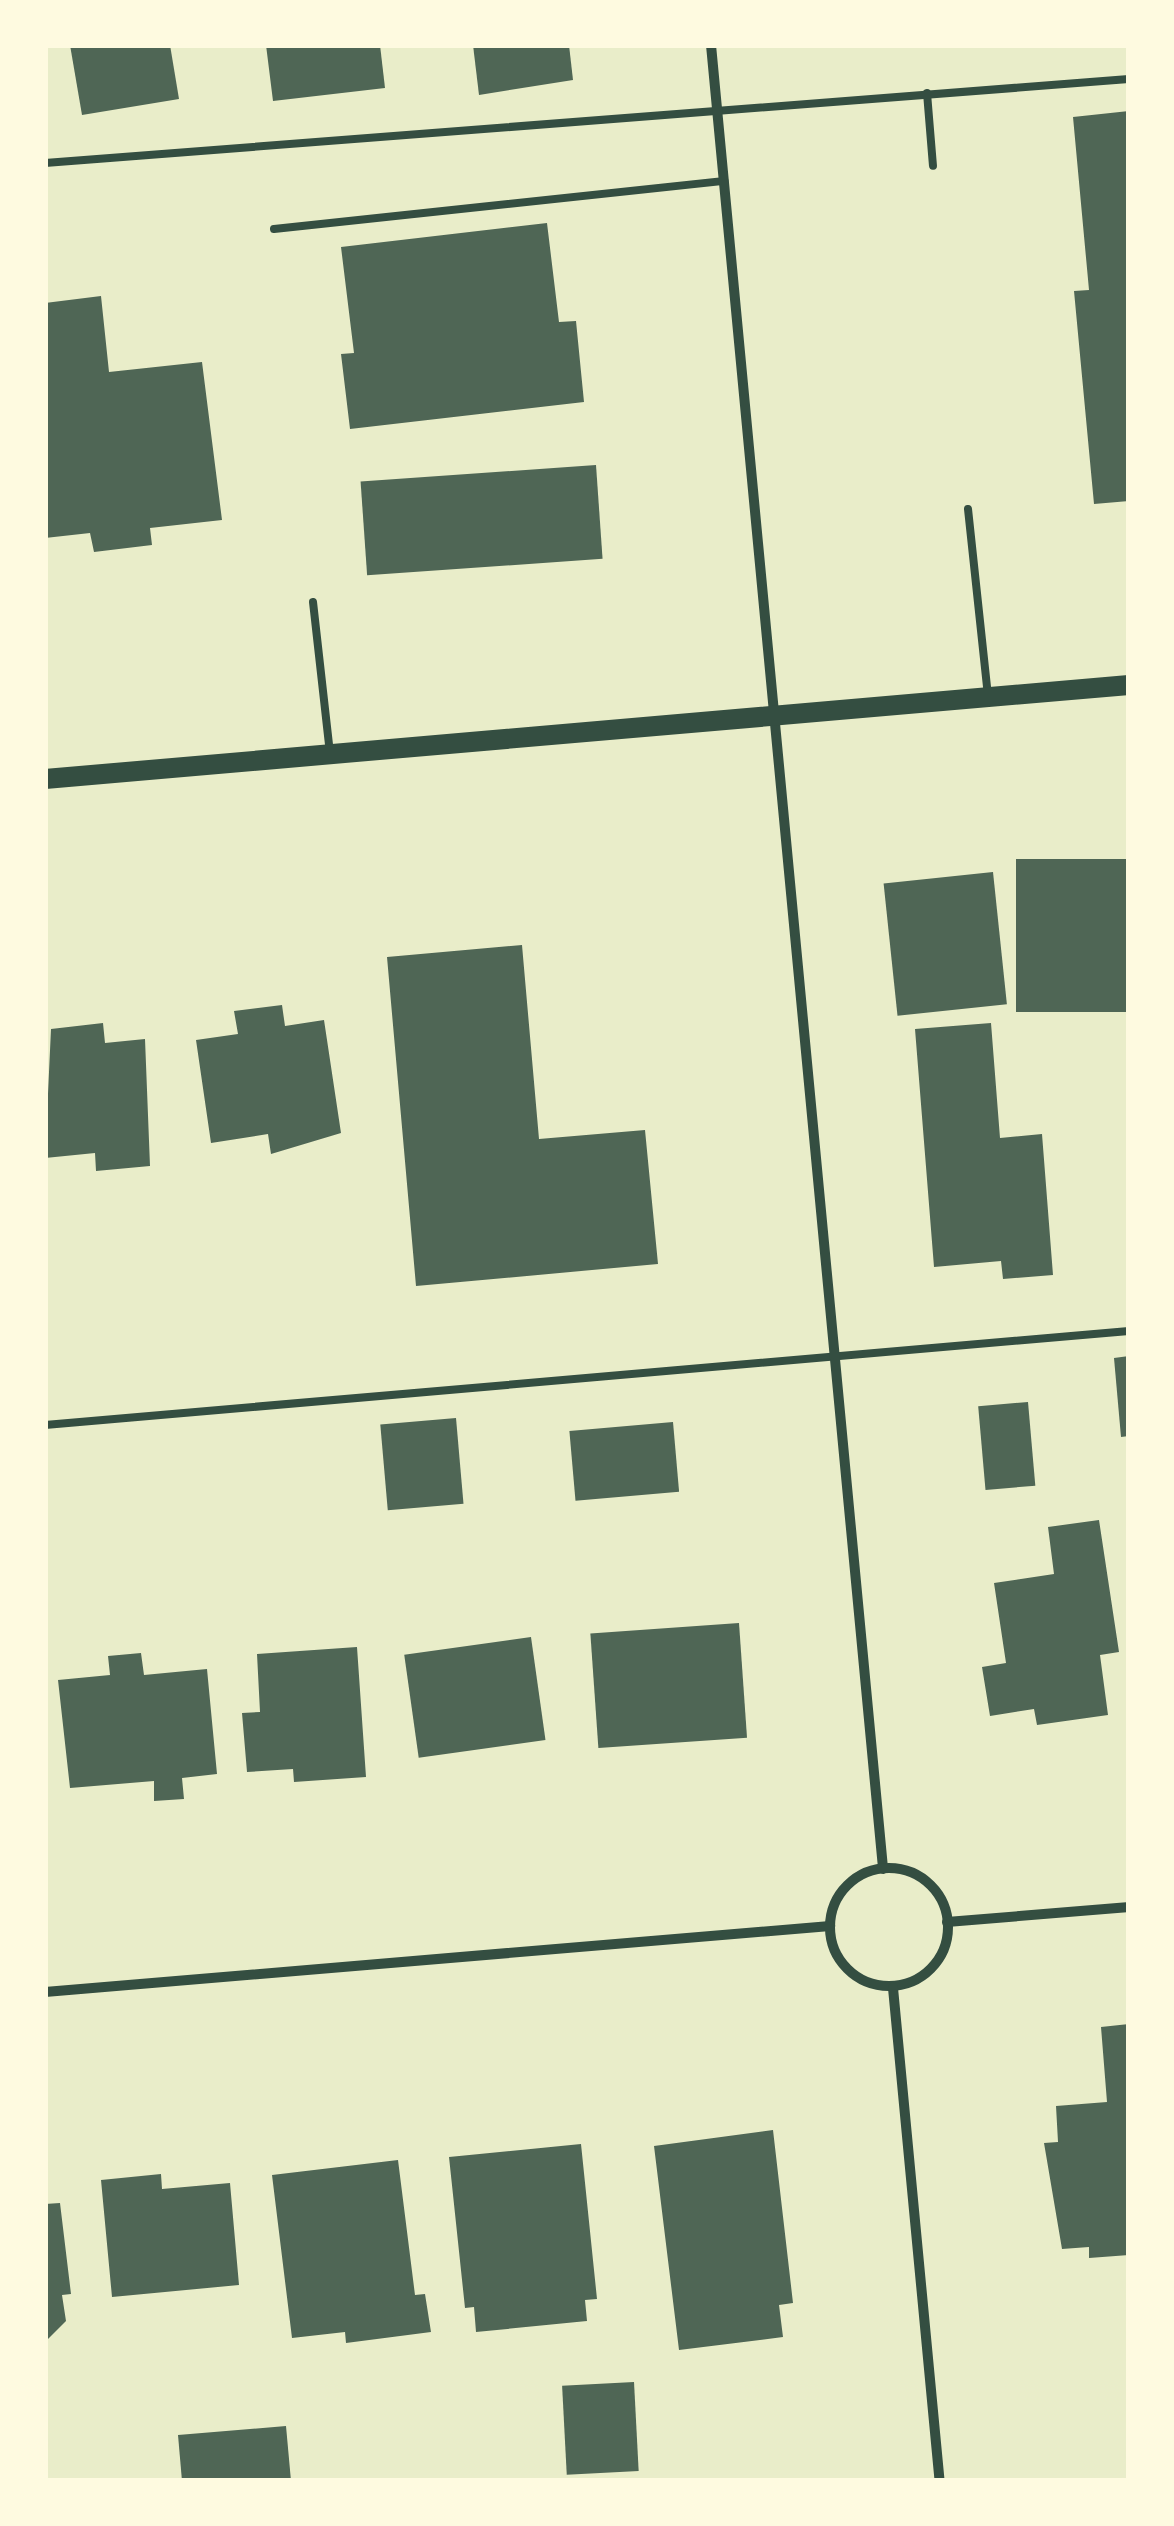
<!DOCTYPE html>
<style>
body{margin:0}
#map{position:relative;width:1174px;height:2526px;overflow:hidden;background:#e9edc9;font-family:Cabin,sans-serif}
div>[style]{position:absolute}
.building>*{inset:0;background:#4f6655;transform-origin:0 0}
.service>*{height:8px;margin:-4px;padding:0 4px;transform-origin:4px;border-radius:4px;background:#344e41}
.minor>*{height:10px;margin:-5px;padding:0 5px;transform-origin:5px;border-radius:5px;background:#344e41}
.minor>.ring{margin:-5px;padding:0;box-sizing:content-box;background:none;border:10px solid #344e41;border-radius:50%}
.secondary>*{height:20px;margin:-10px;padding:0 10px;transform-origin:10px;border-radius:10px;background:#344e41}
span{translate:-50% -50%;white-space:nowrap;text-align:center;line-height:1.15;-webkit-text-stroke:10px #fefae0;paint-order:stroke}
.frame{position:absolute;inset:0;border:48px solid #fefae0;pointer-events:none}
</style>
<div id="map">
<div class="building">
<i style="clip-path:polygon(70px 45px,170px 45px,179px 99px,82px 115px)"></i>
<i style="clip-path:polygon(266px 45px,380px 45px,385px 88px,273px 101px)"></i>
<i style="clip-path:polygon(473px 45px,569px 45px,573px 80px,479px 95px)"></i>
<i style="clip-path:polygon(1129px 111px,1129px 501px,1094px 504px,1074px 291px,1089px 290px,1073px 117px)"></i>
<i style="clip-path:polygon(547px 223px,559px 322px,576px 321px,584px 402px,350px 429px,341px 354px,354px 353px,341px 247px)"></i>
<i style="clip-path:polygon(101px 296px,109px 372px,202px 362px,222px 520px,150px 528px,152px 545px,94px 552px,90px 533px,45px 538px,45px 303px)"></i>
<i style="left:596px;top:465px;width:94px;height:236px;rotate:86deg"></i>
<i style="left:1129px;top:859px;width:153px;height:113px;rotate:90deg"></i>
<i style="left:993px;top:872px;width:133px;height:110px;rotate:84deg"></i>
<i style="clip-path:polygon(522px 945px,539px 1139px,645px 1130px,658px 1264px,416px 1286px,387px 957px)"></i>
<i style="clip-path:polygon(282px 1005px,285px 1026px,324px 1020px,341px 1133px,271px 1154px,268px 1134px,211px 1143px,196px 1040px,238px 1034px,234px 1011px)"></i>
<i style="clip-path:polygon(103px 1023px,105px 1043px,145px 1039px,150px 1166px,96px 1171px,95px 1153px,45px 1158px,51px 1029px)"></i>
<i style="clip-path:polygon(991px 1023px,1000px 1138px,1042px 1134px,1053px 1275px,1003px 1279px,1001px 1261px,934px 1267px,915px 1029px)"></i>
<i style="clip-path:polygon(1129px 1356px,1129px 1436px,1121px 1437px,1114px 1358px)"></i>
<i style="left:1028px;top:1402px;width:84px;height:50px;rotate:85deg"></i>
<i style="left:456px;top:1418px;width:86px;height:76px;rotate:85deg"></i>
<i style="left:673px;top:1422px;width:70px;height:104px;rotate:85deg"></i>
<i style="clip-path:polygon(1099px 1520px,1119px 1652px,1100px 1655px,1108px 1715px,1037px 1725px,1034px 1709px,990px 1716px,982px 1667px,1006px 1663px,994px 1583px,1054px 1574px,1048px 1527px)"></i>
<i style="left:739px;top:1623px;width:115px;height:149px;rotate:86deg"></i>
<i style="left:531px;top:1637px;width:104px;height:128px;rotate:82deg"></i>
<i style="clip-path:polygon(357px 1647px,366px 1777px,294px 1782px,293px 1769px,247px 1772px,242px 1713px,260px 1712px,257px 1654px)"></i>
<i style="clip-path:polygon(141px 1653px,144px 1675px,207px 1669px,217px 1774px,182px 1778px,184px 1799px,154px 1801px,154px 1781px,70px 1788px,58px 1680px,110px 1675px,108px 1656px)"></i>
<i style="clip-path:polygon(1129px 2024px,1129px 2255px,1089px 2258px,1089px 2247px,1062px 2249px,1044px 2143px,1058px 2142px,1056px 2106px,1107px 2102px,1101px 2027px)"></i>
<i style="clip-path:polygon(773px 2130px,793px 2303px,779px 2305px,783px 2337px,679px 2350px,654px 2146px)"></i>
<i style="clip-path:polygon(581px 2144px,597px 2299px,585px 2300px,587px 2321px,476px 2332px,474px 2307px,465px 2308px,449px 2157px)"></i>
<i style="clip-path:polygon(398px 2160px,415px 2295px,425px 2294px,431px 2332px,346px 2343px,345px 2332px,292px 2338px,272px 2175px)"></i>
<i style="clip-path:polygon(161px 2174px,162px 2189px,230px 2183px,239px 2285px,112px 2297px,101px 2180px)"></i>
<i style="clip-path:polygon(60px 2203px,71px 2294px,62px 2295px,66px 2321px,45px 2342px,45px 2204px)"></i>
<i style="left:634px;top:2382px;width:89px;height:72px;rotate:87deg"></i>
<i style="clip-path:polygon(286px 2426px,291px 2481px,182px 2481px,178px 2435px)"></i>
</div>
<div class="service">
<i style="left:927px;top:93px;width:73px;rotate:85.3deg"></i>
<i style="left:45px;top:163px;width:1087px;rotate:-4.43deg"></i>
<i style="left:274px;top:229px;width:453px;rotate:-6.1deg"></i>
<i style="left:968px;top:509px;width:188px;rotate:83.9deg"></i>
<i style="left:313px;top:602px;width:152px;rotate:83.6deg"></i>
<i style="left:45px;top:1425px;width:1088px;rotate:-4.96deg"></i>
</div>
<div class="minor">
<i style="left:711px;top:45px;width:1832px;rotate:84.61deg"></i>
<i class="ring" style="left:830px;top:1868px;width:108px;height:108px"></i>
<i style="left:947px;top:1922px;width:183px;rotate:-4.7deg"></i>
<i style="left:893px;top:1988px;width:495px;rotate:84.6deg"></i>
<i style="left:45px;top:1992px;width:788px;rotate:-4.81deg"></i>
</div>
<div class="secondary">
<i style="left:45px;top:779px;width:1088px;rotate:-4.96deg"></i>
</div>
<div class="frame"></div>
</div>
